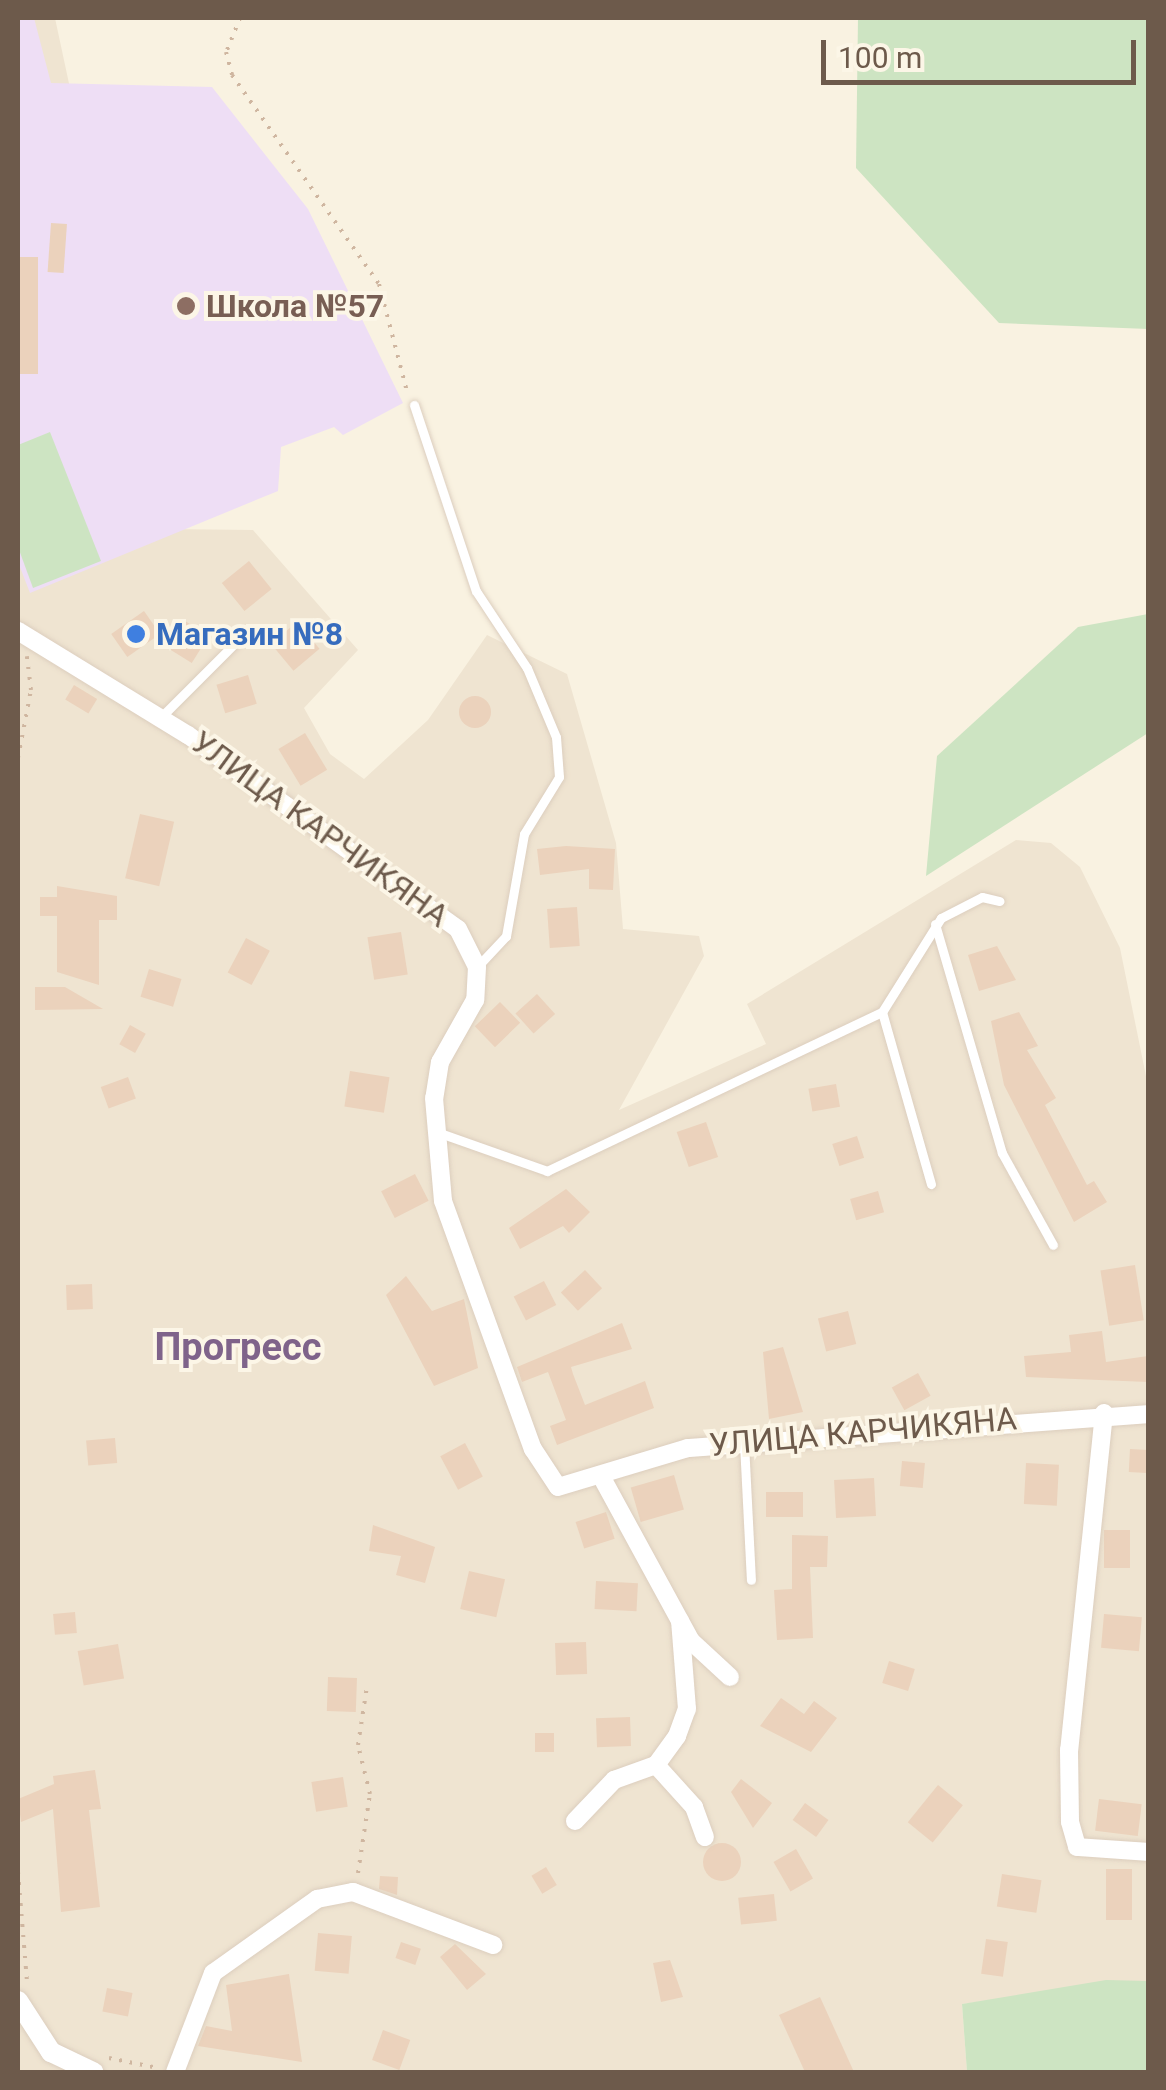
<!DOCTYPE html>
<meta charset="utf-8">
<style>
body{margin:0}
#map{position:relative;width:1166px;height:2090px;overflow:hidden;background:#f9f2e1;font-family:Roboto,sans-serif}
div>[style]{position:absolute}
.residential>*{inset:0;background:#efe4d1}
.education>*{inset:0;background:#eedef5}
.green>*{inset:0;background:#cde4c2}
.building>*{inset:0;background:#ebd2bc;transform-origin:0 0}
.round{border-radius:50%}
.path>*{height:4px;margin-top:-2px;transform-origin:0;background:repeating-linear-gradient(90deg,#cfb6a0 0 2.5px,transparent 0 10.5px)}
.roads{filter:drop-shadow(0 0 2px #dccebe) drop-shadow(0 0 2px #dccebe)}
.service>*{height:9px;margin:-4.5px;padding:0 4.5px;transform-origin:4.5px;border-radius:4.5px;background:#fff}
.minor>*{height:18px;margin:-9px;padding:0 9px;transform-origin:9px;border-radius:9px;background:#fff}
.tertiary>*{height:20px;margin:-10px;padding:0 10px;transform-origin:10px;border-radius:10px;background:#fff}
.dots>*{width:28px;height:28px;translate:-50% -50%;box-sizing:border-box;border:5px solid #fcf6e7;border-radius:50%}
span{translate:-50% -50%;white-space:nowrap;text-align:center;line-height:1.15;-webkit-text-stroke:8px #fcf6e7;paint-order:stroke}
.education-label{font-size:32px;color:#785e54;font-weight:700}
.left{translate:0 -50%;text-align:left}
.shop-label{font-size:32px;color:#366cbe;font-weight:700}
.street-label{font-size:32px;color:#6d5a4b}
.quarter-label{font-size:38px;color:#7f638a;font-weight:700}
.frame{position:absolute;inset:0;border:20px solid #6d5a4b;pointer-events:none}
.scale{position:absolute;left:821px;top:40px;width:315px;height:45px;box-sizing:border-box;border:5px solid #6d5a4b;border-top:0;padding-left:12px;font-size:30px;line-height:35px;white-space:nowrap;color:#6d5a4b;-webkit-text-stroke:8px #fcf6e7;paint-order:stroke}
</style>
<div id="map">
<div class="residential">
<i style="clip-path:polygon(18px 18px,55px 18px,164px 529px,253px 530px,358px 650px,304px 708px,330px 754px,364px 779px,428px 720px,487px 635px,567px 674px,616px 843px,623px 929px,699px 936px,704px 956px,619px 1110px,766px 1044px,747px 1004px,1016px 840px,1051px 843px,1080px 867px,1120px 948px,1148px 1086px,1148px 1981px,962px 2004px,967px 2072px,18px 2072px)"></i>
</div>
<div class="education">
<i style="clip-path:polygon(18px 18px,34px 18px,51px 83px,212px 87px,308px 209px,403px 403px,343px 435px,334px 427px,281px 447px,278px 491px,30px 593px,18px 562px)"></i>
</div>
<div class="green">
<i style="clip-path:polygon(858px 18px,1148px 18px,1148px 329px,999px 323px,856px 168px)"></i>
<i style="clip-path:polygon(50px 432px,101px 561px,33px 588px,18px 547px,18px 445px)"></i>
<i style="clip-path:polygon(1148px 614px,1148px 733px,926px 876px,937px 756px,1078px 627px)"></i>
<i style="clip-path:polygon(1106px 1980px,1148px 1981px,1148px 2072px,967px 2072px,962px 2004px)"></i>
</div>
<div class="building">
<i style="left:51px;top:223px;width:16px;height:49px;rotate:4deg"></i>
<i style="left:18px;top:257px;width:20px;height:117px"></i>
<i style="left:249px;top:561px;width:36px;height:35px;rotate:51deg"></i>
<i style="left:144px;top:611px;width:28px;height:40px;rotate:55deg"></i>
<i style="left:185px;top:621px;width:28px;height:32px;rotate:32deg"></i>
<i style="left:297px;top:622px;width:35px;height:34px;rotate:50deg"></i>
<i style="left:248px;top:675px;width:30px;height:33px;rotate:73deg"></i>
<i style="left:74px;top:685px;width:27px;height:17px;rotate:31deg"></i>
<i class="round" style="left:459px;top:696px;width:32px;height:32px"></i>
<i style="left:305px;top:733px;width:43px;height:31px;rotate:59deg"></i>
<i style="left:140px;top:814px;width:35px;height:66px;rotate:13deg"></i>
<i style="clip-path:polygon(566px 846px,615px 849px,613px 890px,589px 889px,589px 869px,540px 875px,537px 849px)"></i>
<i style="clip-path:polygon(57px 886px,117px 896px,117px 920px,99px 920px,99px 985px,57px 972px,57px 916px,40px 916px,40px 897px,57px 897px)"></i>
<i style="left:577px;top:907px;width:39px;height:30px;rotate:86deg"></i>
<i style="left:401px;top:932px;width:43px;height:34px;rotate:81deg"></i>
<i style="left:246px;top:938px;width:27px;height:39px;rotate:28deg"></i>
<i style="clip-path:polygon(997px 946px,1016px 980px,979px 991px,968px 955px)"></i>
<i style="left:149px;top:969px;width:34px;height:29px;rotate:17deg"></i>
<i style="clip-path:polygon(35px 987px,65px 987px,103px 1009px,35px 1010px)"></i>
<i style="left:537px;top:994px;width:27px;height:29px;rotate:48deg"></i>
<i style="left:500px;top:1002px;width:29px;height:35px;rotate:46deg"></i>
<i style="clip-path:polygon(1019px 1012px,1038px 1046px,1027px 1050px,1056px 1098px,1045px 1105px,1087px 1185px,1094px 1181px,1107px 1202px,1074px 1222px,1004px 1085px,991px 1021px)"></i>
<i style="left:130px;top:1025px;width:18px;height:22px;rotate:29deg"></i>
<i style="left:350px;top:1071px;width:40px;height:36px;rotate:9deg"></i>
<i style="left:128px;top:1077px;width:23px;height:29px;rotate:70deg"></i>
<i style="left:836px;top:1084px;width:23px;height:28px;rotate:80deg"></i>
<i style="left:706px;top:1122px;width:37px;height:31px;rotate:71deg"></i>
<i style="left:857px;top:1136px;width:23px;height:26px;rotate:72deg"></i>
<i style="left:415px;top:1174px;width:30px;height:38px;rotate:63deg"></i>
<i style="clip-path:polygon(566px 1189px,590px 1212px,569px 1233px,563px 1226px,520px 1249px,509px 1228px)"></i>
<i style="left:878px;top:1191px;width:22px;height:29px;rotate:74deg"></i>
<i style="left:1135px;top:1265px;width:56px;height:35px;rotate:81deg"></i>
<i style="left:585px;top:1270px;width:25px;height:33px;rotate:47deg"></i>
<i style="clip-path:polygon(406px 1276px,432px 1311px,464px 1299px,478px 1368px,434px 1386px,386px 1295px)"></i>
<i style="left:544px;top:1281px;width:27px;height:34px;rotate:63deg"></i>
<i style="left:92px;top:1284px;width:25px;height:26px;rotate:88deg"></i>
<i style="left:848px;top:1311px;width:34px;height:31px;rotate:76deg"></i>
<i style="clip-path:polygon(622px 1323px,632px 1349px,571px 1367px,573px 1374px,585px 1405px,645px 1381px,654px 1408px,557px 1445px,550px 1426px,566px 1420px,548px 1372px,522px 1382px,517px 1367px)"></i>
<i style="clip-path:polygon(1102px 1331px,1106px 1362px,1148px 1356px,1148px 1382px,1026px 1377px,1024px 1356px,1071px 1352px,1069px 1335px)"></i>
<i style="clip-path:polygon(783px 1347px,803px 1412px,769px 1419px,763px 1352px)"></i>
<i style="left:918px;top:1373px;width:26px;height:30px;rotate:61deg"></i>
<i style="left:115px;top:1438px;width:25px;height:29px;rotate:85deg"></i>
<i style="left:465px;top:1443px;width:38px;height:28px;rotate:62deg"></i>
<i style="left:1130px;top:1449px;width:18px;height:23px;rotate:3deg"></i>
<i style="left:902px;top:1461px;width:23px;height:25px;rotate:5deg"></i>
<i style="left:1026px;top:1463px;width:33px;height:41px;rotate:3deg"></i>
<i style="left:674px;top:1475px;width:36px;height:45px;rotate:74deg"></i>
<i style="left:874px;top:1478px;width:38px;height:40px;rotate:87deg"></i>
<i style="left:766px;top:1492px;width:37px;height:25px"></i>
<i style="left:606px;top:1512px;width:28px;height:32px;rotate:72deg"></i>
<i style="clip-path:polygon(373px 1525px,435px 1547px,425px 1583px,396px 1575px,401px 1556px,369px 1551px)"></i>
<i style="left:1104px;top:1530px;width:26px;height:38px"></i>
<i style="clip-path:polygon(792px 1535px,828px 1536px,827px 1567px,810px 1567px,813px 1638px,777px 1640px,774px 1590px,792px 1589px)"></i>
<i style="left:469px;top:1571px;width:37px;height:39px;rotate:13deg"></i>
<i style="left:596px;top:1581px;width:42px;height:28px;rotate:3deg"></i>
<i style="left:75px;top:1612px;width:21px;height:22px;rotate:85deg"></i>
<i style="left:1104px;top:1614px;width:38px;height:34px;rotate:5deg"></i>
<i style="left:586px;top:1642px;width:32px;height:31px;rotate:88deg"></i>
<i style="left:118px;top:1644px;width:35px;height:41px;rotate:80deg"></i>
<i style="left:889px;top:1661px;width:27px;height:23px;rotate:17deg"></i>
<i style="left:328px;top:1677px;width:29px;height:34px;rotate:2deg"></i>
<i style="clip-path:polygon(781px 1698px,804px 1714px,814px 1701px,837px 1718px,811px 1752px,760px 1726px)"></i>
<i style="left:630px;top:1717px;width:29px;height:34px;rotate:88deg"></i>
<i style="left:535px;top:1733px;width:19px;height:19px"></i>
<i style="clip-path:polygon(95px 1770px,101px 1809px,89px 1810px,100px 1907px,61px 1912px,53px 1809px,21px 1822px,18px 1799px,54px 1784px,53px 1776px)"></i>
<i style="left:343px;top:1777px;width:30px;height:32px;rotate:81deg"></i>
<i style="clip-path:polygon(741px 1779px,772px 1803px,753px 1828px,731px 1792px)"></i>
<i style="left:938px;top:1785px;width:32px;height:48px;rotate:39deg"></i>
<i style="left:1099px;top:1799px;width:43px;height:32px;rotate:7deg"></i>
<i style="left:805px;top:1803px;width:29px;height:21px;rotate:36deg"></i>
<i class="round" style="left:703px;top:1843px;width:38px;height:38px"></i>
<i style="left:796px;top:1849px;width:34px;height:26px;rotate:60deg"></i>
<i style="left:546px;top:1867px;width:21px;height:17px;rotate:59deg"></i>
<i style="left:1106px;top:1869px;width:26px;height:51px"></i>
<i style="left:1002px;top:1874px;width:40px;height:33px;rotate:9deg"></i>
<i style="clip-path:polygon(380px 1876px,398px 1877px,397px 1895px,379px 1889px)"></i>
<i style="left:774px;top:1894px;width:27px;height:36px;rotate:84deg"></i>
<i style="left:318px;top:1933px;width:34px;height:38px;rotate:5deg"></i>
<i style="left:986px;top:1939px;width:22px;height:35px;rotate:8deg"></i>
<i style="left:401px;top:1942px;width:21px;height:17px;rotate:19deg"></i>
<i style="clip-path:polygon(455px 1944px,486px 1974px,467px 1990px,440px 1957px)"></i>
<i style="clip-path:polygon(670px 1960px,683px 1997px,661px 2002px,653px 1963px)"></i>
<i style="clip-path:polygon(289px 1974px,302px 2062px,198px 2046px,206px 2026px,232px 2031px,226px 1985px)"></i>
<i style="left:107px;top:1988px;width:26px;height:24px;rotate:11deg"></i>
<i style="clip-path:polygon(820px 1997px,854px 2072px,805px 2072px,779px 2015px)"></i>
<i style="left:383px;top:2030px;width:29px;height:32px;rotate:20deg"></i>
</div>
<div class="path">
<i style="left:240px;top:18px;width:37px;rotate:112deg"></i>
<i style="left:226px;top:52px;width:24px;rotate:75deg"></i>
<i style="left:232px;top:75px;width:256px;rotate:54.9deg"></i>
<i style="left:379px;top:284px;width:115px;rotate:75.4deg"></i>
<i style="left:18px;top:604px;width:1px;rotate:45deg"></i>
<i style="left:18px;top:758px;width:69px;rotate:-79.2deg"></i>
<i style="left:31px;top:690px;width:34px;rotate:-97deg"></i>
<i style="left:18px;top:1872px;width:109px;rotate:85.3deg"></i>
<i style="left:358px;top:1873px;width:80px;rotate:-81.4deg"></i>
<i style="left:370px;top:1794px;width:50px;rotate:-103.8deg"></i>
<i style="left:358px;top:1745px;width:60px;rotate:-81.3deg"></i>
<i style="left:109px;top:2058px;width:50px;rotate:11.5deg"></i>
</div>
<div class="roads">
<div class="service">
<i style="left:414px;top:405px;width:196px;rotate:71.6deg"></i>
<i style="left:476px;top:591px;width:92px;rotate:56.5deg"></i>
<i style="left:527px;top:668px;width:75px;rotate:67.2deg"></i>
<i style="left:556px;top:737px;width:40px;rotate:85.7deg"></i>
<i style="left:559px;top:777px;width:67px;rotate:121.6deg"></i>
<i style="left:524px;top:834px;width:104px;rotate:100deg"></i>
<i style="left:506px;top:936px;width:42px;rotate:133.1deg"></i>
<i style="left:161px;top:717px;width:119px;rotate:-45deg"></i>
<i style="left:935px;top:924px;width:239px;rotate:73.7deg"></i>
<i style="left:1002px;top:1153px;width:105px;rotate:61deg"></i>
<i style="left:882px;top:1012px;width:179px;rotate:74.1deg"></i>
<i style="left:437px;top:1132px;width:117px;rotate:19.5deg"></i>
<i style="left:547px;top:1171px;width:371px;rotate:-25.4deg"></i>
<i style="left:882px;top:1012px;width:111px;rotate:-57.9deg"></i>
<i style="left:941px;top:918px;width:46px;rotate:-27.1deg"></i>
<i style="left:982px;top:897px;width:18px;rotate:13deg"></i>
<i style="left:744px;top:1443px;width:137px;rotate:87.1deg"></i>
</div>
<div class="minor">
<i style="left:18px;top:631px;width:199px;rotate:31.5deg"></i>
<i style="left:188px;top:735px;width:332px;rotate:35.7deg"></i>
<i style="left:458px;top:929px;width:42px;rotate:63.4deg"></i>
<i style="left:477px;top:967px;width:33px;rotate:93deg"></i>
<i style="left:475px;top:1000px;width:71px;rotate:119.4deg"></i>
<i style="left:440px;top:1062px;width:36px;rotate:99deg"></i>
<i style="left:434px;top:1098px;width:103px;rotate:85deg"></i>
<i style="left:443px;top:1201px;width:264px;rotate:70.1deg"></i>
<i style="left:533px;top:1449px;width:45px;rotate:56.7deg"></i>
<i style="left:558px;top:1487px;width:136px;rotate:-16.7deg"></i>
<i style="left:688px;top:1448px;width:461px;rotate:-4.2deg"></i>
<i style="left:1104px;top:1413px;width:339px;rotate:95.9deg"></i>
<i style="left:1069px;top:1750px;width:72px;rotate:89.2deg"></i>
<i style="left:1070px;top:1822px;width:26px;rotate:74deg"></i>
<i style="left:1077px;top:1847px;width:71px;rotate:4deg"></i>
<i style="left:601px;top:1476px;width:188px;rotate:61.4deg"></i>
<i style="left:691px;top:1641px;width:53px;rotate:42.7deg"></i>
<i style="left:656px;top:1765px;width:57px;rotate:47.9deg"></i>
<i style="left:694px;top:1807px;width:32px;rotate:70deg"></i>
<i style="left:575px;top:1821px;width:57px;rotate:-46.4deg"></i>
<i style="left:614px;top:1780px;width:45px;rotate:-19.7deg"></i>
<i style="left:656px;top:1765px;width:36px;rotate:-54deg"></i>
<i style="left:677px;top:1736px;width:29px;rotate:-70deg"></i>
<i style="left:687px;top:1709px;width:88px;rotate:-94.5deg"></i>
<i style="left:175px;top:2072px;width:106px;rotate:-69deg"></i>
<i style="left:213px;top:1973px;width:128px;rotate:-35.4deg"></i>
<i style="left:317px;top:1899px;width:37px;rotate:-11deg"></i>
<i style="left:353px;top:1892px;width:150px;rotate:20.7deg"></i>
</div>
<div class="tertiary">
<i style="left:18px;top:2001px;width:61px;rotate:57.1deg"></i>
<i style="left:51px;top:2052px;width:47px;rotate:25.5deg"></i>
</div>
</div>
<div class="dots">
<i style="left:186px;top:306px;background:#8d6e63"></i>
<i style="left:136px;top:634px;background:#3f7fe0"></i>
</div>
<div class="education-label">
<span class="left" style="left:206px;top:306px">Школа №57</span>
</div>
<div class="shop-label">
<span class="left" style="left:156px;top:634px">Магазин №8</span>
</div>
<div class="street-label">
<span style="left:320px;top:829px;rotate:36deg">УЛИЦА КАРЧИКЯНА</span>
<span style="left:863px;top:1432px;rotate:-5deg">УЛИЦА КАРЧИКЯНА</span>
</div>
<div class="quarter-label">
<span style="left:238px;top:1348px">Прогресс</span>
</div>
<div class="frame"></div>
<div class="scale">100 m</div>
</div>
